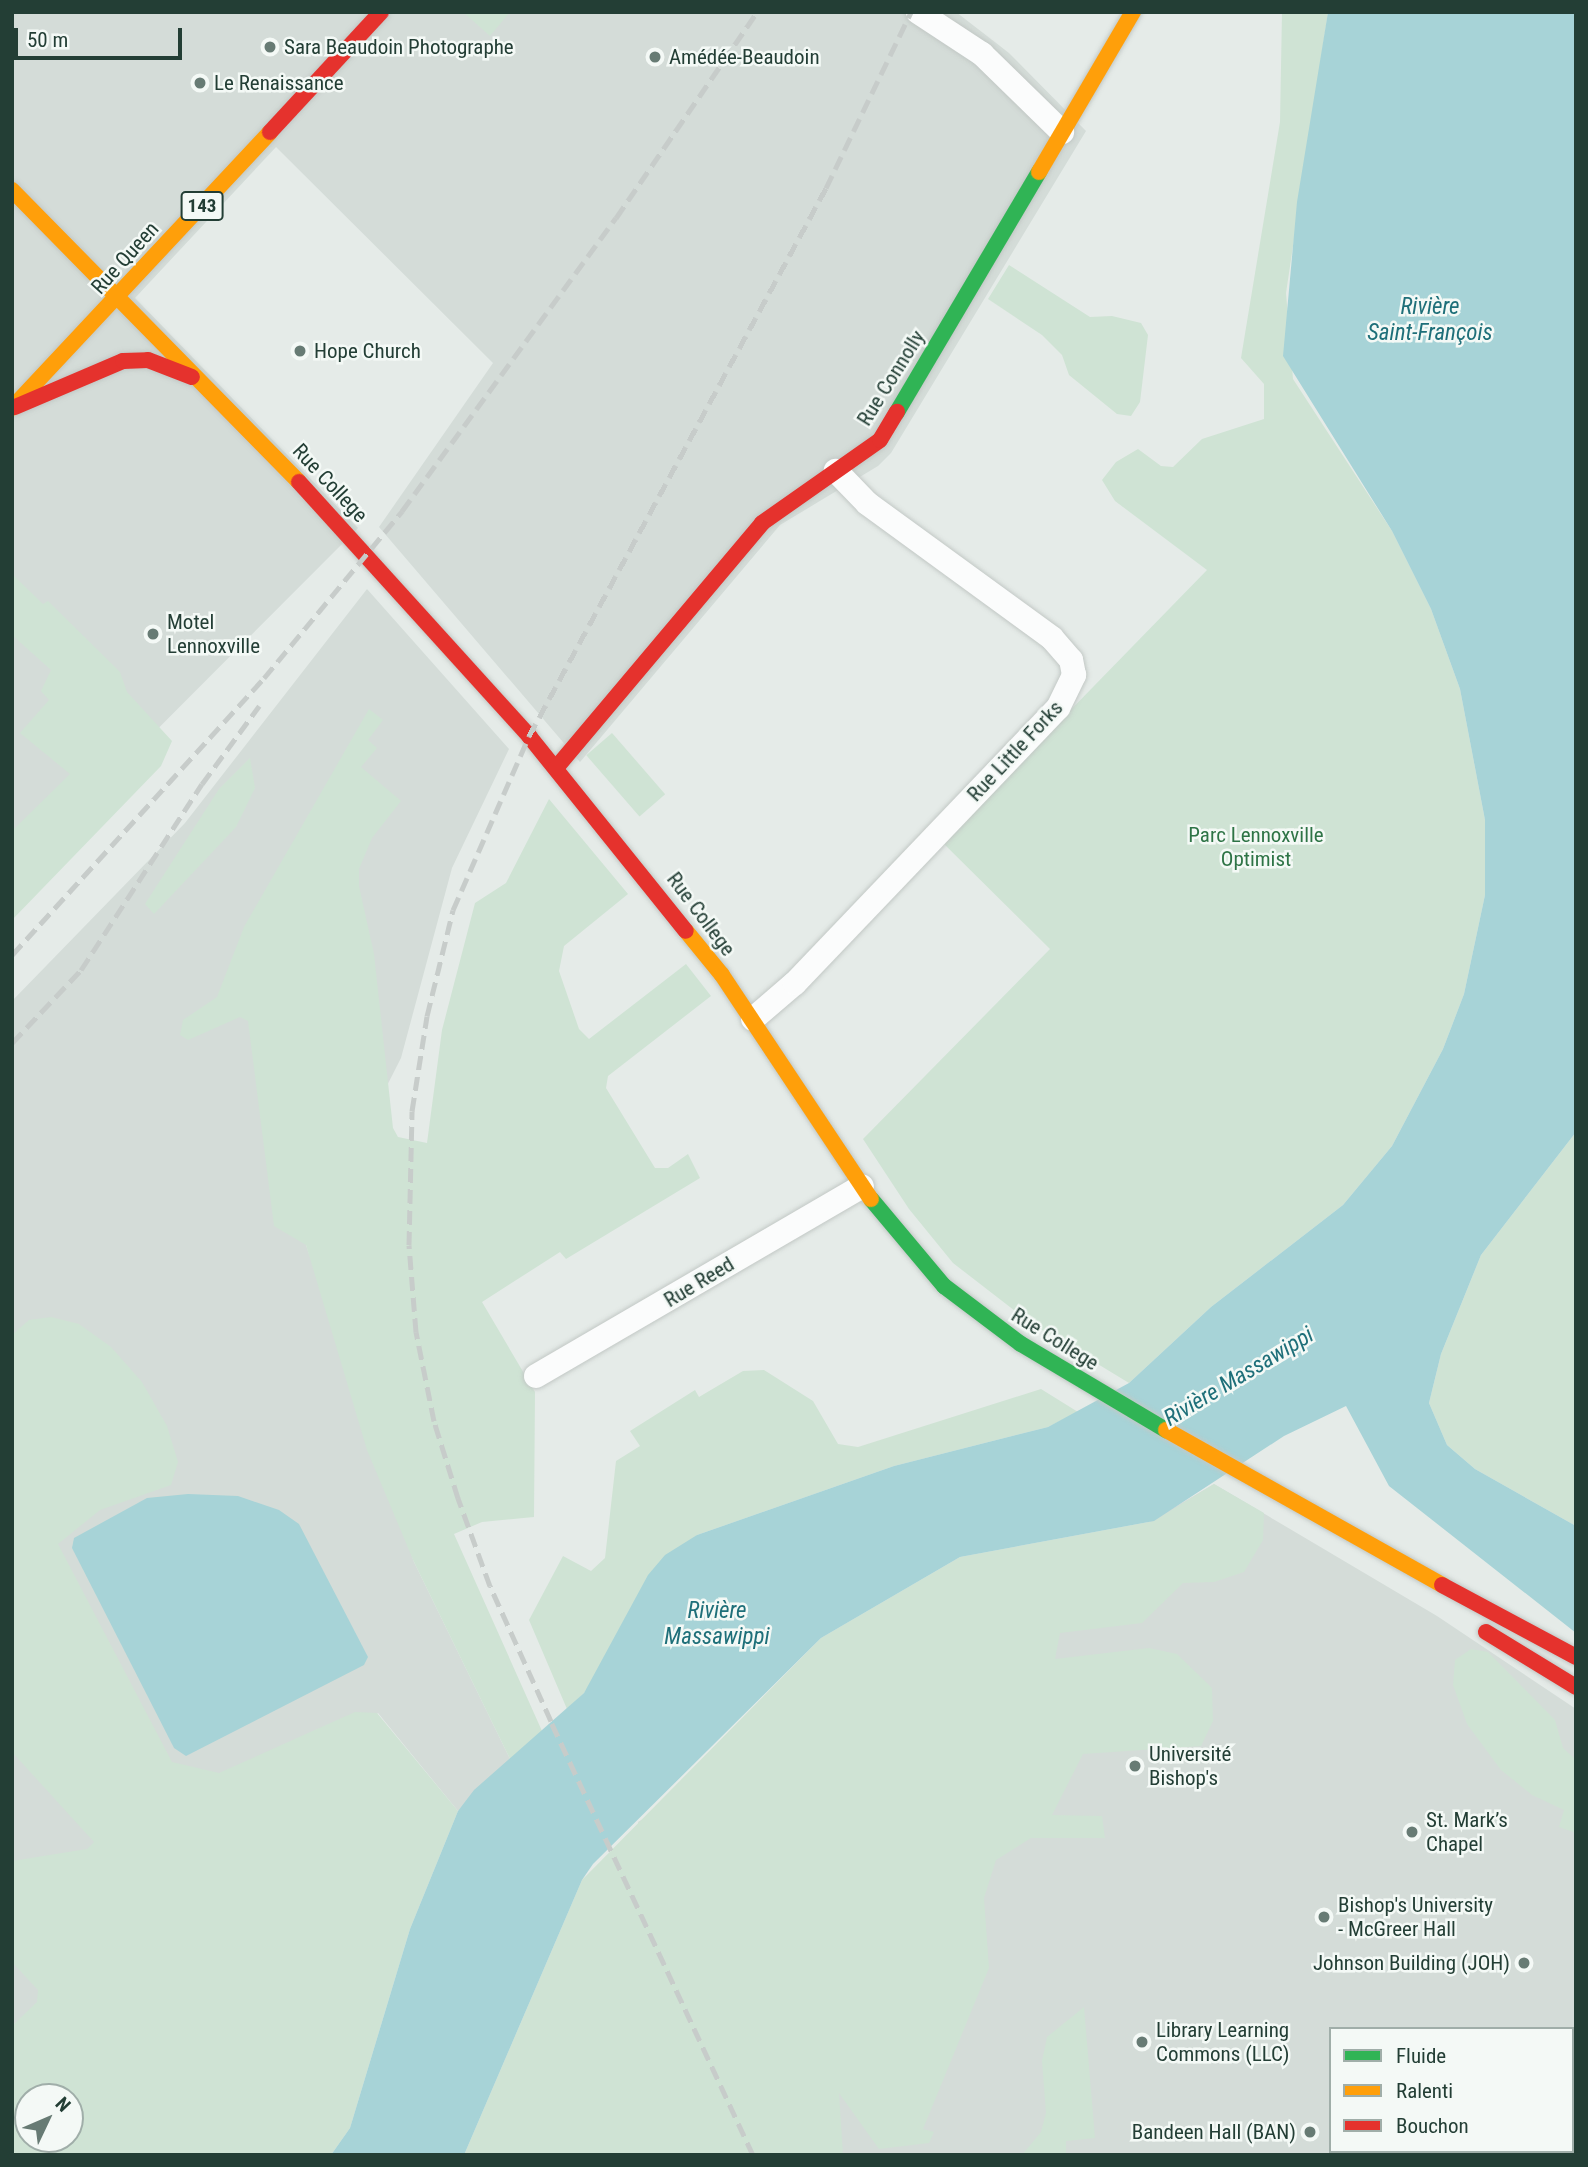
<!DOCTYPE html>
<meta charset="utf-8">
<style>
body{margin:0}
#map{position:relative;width:1588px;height:2167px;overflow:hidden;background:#e5ebe8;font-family:"Roboto Condensed",sans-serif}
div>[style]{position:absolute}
.built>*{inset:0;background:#d4dcd8}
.green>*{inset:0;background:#cfe3d4;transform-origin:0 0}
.water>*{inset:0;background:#a7d3d7}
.roads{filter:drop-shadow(0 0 2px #c2c8c5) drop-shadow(0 0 2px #c2c8c5)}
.street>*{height:24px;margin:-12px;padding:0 12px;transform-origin:12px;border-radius:12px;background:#fbfcfc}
.fast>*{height:16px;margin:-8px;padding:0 8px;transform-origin:8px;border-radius:8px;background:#30b455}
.slow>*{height:16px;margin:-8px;padding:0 8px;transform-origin:8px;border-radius:8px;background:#ff9f0a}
.jam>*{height:16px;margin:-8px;padding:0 8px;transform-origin:8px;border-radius:8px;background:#e5322d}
.rail>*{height:5px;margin-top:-2.5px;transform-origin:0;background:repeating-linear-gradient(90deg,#c7ccca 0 14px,transparent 0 21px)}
.dots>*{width:19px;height:19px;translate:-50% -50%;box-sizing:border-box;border:4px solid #f4f9f6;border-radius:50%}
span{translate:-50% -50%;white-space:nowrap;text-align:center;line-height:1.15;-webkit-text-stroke:5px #f4f9f6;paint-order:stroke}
.shield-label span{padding:2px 5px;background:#f4f9f6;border:2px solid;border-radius:5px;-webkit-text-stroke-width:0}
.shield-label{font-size:19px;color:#233e35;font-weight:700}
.poi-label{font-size:21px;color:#233e35}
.left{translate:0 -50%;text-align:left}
.right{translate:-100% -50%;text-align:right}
.street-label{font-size:21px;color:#233e35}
.park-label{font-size:21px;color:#2e7446}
.water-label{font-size:23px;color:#1e6f79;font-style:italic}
.frame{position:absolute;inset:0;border:14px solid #233e35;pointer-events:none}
.legend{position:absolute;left:1329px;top:2027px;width:245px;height:126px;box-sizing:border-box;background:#f4f9f6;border:2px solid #a0aea9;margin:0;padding:9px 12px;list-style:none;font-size:21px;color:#233e35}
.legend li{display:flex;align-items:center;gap:14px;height:35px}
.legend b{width:35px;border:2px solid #a0aea9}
.north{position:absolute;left:14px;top:2083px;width:70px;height:70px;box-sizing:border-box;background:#f4f9f6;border:2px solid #a0aea9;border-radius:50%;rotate:46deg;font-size:19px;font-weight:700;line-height:28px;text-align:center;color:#233e35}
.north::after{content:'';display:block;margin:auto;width:24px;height:32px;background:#677b74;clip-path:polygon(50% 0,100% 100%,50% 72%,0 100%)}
.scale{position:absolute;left:14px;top:28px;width:168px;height:32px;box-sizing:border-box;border:4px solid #233e35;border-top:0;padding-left:9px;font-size:21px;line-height:24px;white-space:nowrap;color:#233e35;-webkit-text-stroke:5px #f4f9f6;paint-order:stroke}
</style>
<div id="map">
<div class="built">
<i style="clip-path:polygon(12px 12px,956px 12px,1009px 53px,1086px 131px,891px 453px,878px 466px,780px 525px,580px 762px,379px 527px,493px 363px,276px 147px,135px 298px,358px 528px,12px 875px)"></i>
<i style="clip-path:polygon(367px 589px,509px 749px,452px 868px,401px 1058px,306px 1245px,414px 1562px,510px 1759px,458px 1811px,378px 1713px,12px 2026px,12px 1001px,185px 823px)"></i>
<i style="clip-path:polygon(evenodd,1214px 1484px,1437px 1616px,1576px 1709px,1576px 2155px,753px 2155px,638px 1822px,1214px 1484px,1331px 2029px,1572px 2029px,1572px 2151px,1331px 2151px,1331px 2029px)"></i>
</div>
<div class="green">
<i style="clip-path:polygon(463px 12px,510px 12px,490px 36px)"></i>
<i style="clip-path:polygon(1282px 12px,1328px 12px,1286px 293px,1293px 379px,1392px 531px,1431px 609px,1460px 689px,1485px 820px,1485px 895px,1464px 994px,1443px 1049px,1392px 1146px,1343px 1205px,1211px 1307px,1129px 1383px,1032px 1324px,953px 1263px,909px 1209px,863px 1139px,1050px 949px,942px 842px,1207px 570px,1115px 501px,1102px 480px,1116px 462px,1138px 449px,1161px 466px,1173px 467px,1202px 439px,1264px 419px,1264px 384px,1241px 358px,1280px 122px)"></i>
<i style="clip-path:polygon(1009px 265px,1090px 317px,1112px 316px,1141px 323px,1148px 335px,1140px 402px,1131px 416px,1117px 414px,1069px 375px,1062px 355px,1042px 335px,988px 299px)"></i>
<i style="clip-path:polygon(12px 574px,43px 604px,48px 601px,120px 672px,127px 692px,172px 741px,161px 766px,12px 920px,12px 831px,70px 774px,20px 733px,49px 700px,41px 691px,51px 670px,12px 635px)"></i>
<i style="clip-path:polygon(369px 709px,383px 720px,368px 740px,377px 748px,361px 767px,401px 801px,372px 838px,359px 869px,359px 886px,374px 954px,393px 1128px,398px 1137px,427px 1143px,442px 1030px,475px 903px,506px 883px,549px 799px,628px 894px,564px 946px,559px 971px,579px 1029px,589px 1039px,686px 964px,711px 996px,608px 1076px,606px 1088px,655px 1168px,668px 1168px,688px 1154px,700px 1178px,566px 1259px,560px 1252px,482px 1302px,535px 1392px,534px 1517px,482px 1522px,454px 1534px,542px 1731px,510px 1759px,414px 1562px,367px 1450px,306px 1245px,274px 1226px,248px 1021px,240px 1017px,188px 1040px,180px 1035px,183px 1020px,217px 997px,244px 927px)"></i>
<i style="left:612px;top:733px;width:81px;height:34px;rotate:49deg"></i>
<i style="clip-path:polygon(250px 758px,255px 788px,236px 827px,154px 914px,145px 904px,219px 789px)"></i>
<i style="clip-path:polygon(1576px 1132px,1576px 1526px,1475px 1469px,1447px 1445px,1429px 1403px,1441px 1354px,1481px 1255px)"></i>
<i style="clip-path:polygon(evenodd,51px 1317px,79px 1324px,111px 1347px,142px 1382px,167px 1426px,178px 1462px,171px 1485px,100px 1510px,58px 1544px,172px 1762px,219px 1773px,355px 1712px,377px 1713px,458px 1811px,410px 1929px,350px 2128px,331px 2155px,12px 2155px,12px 2026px,37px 2002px,38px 1990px,12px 1962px,12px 1861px,87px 1849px,94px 1842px,12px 1752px,12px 1335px,29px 1320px,51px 1317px,28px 2097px,70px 2097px,70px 2139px,28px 2139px,28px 2097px)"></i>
<i style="clip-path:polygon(764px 1370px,813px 1401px,838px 1444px,858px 1447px,1041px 1389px,1078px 1412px,1048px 1427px,894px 1466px,697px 1535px,584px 1693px,567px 1709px,529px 1620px,563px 1556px,591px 1571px,605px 1558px,616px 1461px,640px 1446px,630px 1431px,695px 1390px,699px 1397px,743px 1371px)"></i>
<i style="clip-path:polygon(1214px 1484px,1264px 1513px,1263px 1540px,1244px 1572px,1214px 1582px,1183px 1583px,1142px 1623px,1060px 1633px,1055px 1659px,1149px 1648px,1177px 1654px,1212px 1688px,1213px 1721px,1201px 1746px,1083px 1754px,1052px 1815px,1102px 1816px,1105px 1838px,1031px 1838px,996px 1860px,984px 1898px,989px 1968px,923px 2129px,934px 2132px,929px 2143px,879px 2149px,839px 2093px,843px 2155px,464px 2155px,582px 1880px,821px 1638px,960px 1557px,1154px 1521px)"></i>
<i style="clip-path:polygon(1471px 1649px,1488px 1652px,1555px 1720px,1563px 1748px,1576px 1760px,1576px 1833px,1559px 1827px,1564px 1810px,1532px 1795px,1501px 1770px,1467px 1724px,1453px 1685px,1455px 1660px)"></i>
<i style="clip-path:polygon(1084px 2007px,1095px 2138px,1066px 2141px,1066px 2155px,1022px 2155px,1041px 2132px,1046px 2113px,1042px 2061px,1047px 2037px)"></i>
</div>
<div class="water">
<i style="clip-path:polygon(1328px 12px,1576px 12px,1576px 1132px,1481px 1255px,1441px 1354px,1429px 1403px,1447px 1445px,1475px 1469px,1576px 1526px,1576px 1633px,1389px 1486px,1346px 1406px,1284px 1436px,1154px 1521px,960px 1557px,821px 1638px,593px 1864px,582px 1880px,464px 2155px,331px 2155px,350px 2128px,410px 1929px,458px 1811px,474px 1790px,584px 1693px,648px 1575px,665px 1555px,697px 1535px,894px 1466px,1048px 1427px,1129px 1383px,1211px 1307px,1343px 1205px,1392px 1146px,1443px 1049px,1464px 994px,1485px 895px,1485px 820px,1460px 689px,1431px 609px,1392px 531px,1283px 356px,1297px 202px)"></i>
<i style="clip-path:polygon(188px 1494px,238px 1496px,279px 1510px,299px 1524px,368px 1657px,364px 1665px,186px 1756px,174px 1748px,72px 1548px,74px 1538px,147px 1498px)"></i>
</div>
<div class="roads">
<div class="street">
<i style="left:918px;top:12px;width:77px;rotate:33.3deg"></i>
<i style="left:982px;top:54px;width:112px;rotate:44.3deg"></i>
<i style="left:753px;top:1019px;width:55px;rotate:-40.6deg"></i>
<i style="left:795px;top:983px;width:381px;rotate:-46.3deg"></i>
<i style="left:1058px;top:708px;width:37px;rotate:-64deg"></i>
<i style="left:1074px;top:675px;width:15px;rotate:-101deg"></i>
<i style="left:1071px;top:660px;width:29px;rotate:-131deg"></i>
<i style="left:1052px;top:638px;width:229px;rotate:-143.9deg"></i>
<i style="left:867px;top:503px;width:45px;rotate:-134.1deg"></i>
<i style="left:536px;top:1376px;width:377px;rotate:-30.2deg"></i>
</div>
<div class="fast">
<i style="left:897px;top:412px;width:279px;rotate:-59.4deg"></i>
<i style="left:871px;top:1199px;width:114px;rotate:50deg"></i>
<i style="left:944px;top:1286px;width:96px;rotate:37deg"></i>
<i style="left:1021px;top:1344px;width:169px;rotate:30.7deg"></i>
</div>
<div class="slow">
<i style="left:1039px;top:172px;width:186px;rotate:-59.6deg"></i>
<i style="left:12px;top:190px;width:409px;rotate:45.5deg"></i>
<i style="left:12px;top:408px;width:378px;rotate:-46.9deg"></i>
<i style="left:686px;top:931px;width:57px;rotate:50.7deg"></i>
<i style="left:722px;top:975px;width:269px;rotate:56.4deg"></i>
<i style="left:1166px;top:1430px;width:317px;rotate:29.3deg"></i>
</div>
<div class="jam">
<i style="left:270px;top:132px;width:163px;rotate:-47.2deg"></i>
<i style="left:15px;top:407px;width:117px;rotate:-23.1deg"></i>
<i style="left:123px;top:361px;width:25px;rotate:-2deg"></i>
<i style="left:148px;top:360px;width:47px;rotate:21.1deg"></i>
<i style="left:299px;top:482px;width:343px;rotate:47.8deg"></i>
<i style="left:529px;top:736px;width:250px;rotate:51.2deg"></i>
<i style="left:556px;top:768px;width:320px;rotate:-49.9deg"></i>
<i style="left:762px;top:523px;width:144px;rotate:-35.1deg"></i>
<i style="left:880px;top:440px;width:33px;rotate:-59deg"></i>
<i style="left:1442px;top:1585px;width:152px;rotate:28.2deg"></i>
<i style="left:1486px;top:1632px;width:105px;rotate:31.4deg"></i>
</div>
</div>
<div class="rail">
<i style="left:12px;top:955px;width:374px;rotate:-47.7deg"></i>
<i style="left:264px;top:678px;width:217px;rotate:-50.4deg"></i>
<i style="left:402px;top:511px;width:363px;rotate:-53.9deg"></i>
<i style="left:616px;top:218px;width:250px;rotate:-55.6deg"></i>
<i style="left:12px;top:1043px;width:100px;rotate:-46.6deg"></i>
<i style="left:81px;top:970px;width:222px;rotate:-57deg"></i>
<i style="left:202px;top:784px;width:97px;rotate:-53.8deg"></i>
<i style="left:753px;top:2155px;width:479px;rotate:-115deg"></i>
<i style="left:551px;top:1721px;width:148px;rotate:-114.3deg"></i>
<i style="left:490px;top:1586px;width:94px;rotate:-110deg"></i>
<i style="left:458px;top:1498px;width:81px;rotate:-107.3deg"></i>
<i style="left:434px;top:1421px;width:91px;rotate:-101.4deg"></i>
<i style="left:416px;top:1332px;width:87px;rotate:-94.6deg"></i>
<i style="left:409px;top:1245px;width:134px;rotate:-88.7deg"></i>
<i style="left:412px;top:1111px;width:96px;rotate:-81deg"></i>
<i style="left:427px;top:1016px;width:109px;rotate:-76.2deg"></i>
<i style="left:453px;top:910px;width:190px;rotate:-66.4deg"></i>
<i style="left:529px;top:736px;width:623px;rotate:-61.54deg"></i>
<i style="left:826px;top:188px;width:195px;rotate:-64.2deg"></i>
</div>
<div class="dots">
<i style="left:270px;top:47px;background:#677b74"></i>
<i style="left:655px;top:57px;background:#677b74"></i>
<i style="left:200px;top:83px;background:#677b74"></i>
<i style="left:300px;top:351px;background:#677b74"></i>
<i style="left:153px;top:634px;background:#677b74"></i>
<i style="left:1135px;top:1766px;background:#677b74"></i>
<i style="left:1412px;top:1832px;background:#677b74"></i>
<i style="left:1324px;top:1917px;background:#677b74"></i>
<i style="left:1524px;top:1963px;background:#677b74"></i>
<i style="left:1142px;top:2042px;background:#677b74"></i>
<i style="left:1310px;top:2132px;background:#677b74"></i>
</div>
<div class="shield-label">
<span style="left:202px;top:206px">143</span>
</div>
<div class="poi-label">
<span class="left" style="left:284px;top:47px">Sara Beaudoin Photographe</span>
<span class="left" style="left:669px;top:57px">Amédée-Beaudoin</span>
<span class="left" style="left:214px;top:83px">Le Renaissance</span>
<span class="left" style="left:314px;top:351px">Hope Church</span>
<span class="left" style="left:167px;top:634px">Motel<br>Lennoxville</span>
<span class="left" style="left:1149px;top:1766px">Université<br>Bishop's</span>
<span class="left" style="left:1426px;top:1832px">St. Mark’s<br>Chapel</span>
<span class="left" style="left:1338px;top:1917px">Bishop's University<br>- McGreer Hall</span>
<span class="right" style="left:1510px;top:1963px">Johnson Building (JOH)</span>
<span class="left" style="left:1156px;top:2042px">Library Learning<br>Commons (LLC)</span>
<span class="right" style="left:1296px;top:2132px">Bandeen Hall (BAN)</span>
</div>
<div class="street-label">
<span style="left:125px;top:258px;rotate:-48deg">Rue Queen</span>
<span style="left:891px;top:378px;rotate:-58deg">Rue Connolly</span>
<span style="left:330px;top:483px;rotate:47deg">Rue College</span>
<span style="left:1015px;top:751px;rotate:-47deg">Rue Little Forks</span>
<span style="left:701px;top:914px;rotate:53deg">Rue College</span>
<span style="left:699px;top:1282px;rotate:-31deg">Rue Reed</span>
<span style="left:1055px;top:1339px;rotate:32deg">Rue College</span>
</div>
<div class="park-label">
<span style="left:1256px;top:847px">Parc Lennoxville<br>Optimist</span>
</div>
<div class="water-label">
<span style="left:1430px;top:320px">Rivière<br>Saint-François</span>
<span style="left:1239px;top:1377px;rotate:-31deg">Rivière Massawippi</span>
<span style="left:717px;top:1624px">Rivière<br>Massawippi</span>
</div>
<div class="frame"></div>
<ul class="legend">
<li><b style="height:9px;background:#30b455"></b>Fluide</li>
<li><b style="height:9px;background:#ff9f0a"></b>Ralenti</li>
<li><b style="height:9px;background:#e5322d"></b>Bouchon</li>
</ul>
<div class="north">N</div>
<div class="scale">50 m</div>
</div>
